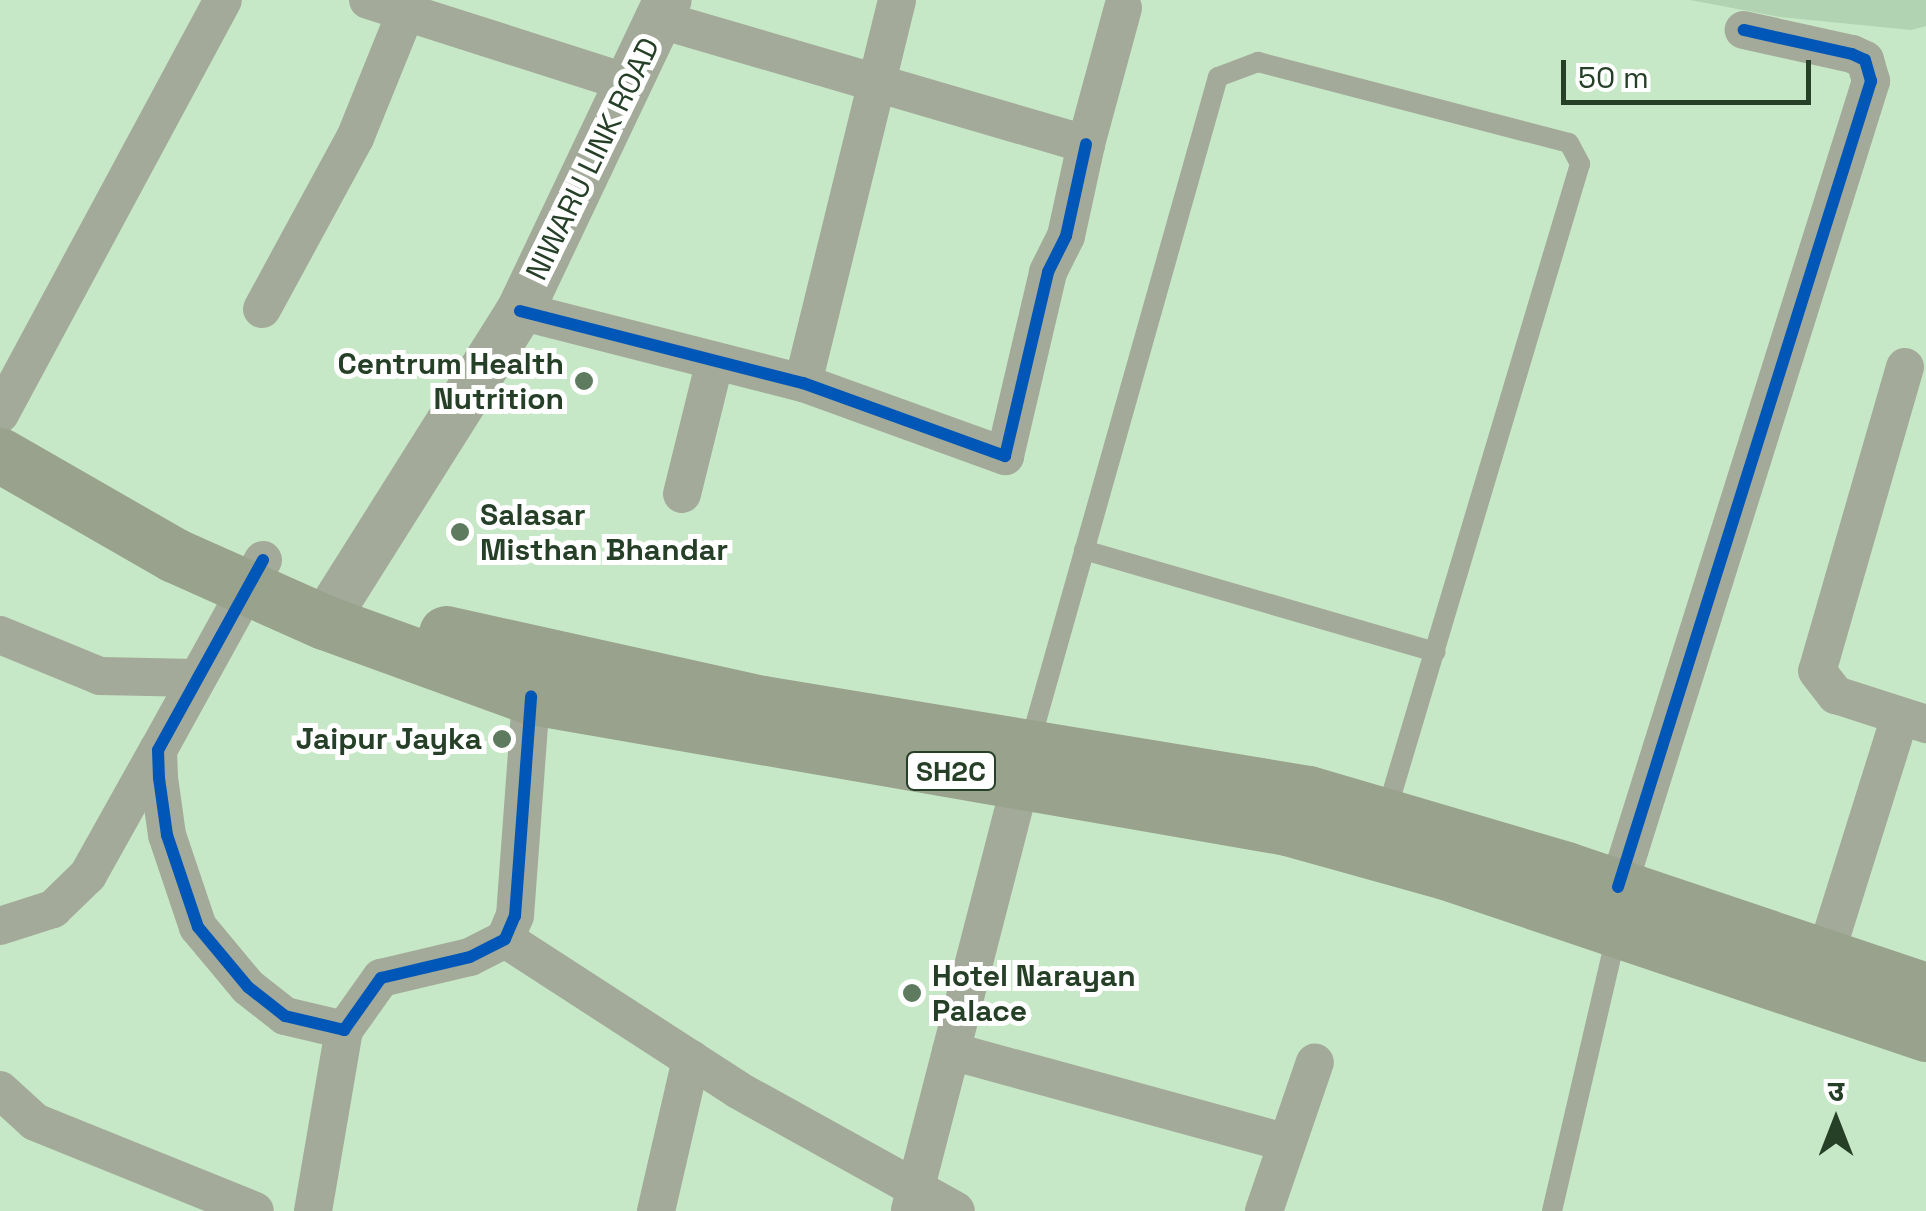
<!DOCTYPE html>
<meta charset="utf-8">
<style>
body{margin:0}
#map{position:relative;width:1926px;height:1211px;overflow:hidden;background:#c6e8c6;font-family:"Space Grotesk","Noto Sans Devanagari",sans-serif}
div>[style]{position:absolute}
.green>*{inset:0;background:#b1d3b1}
.service>*{height:20px;margin:-10px;padding:0 10px;transform-origin:10px;border-radius:10px;background:#a4aa9a}
.minor>*{height:38px;margin:-19px;padding:0 19px;transform-origin:19px;border-radius:19px;background:#a4aa9a}
.tertiary>*{height:48px;margin:-24px;padding:0 24px;transform-origin:24px;border-radius:24px;background:#a4aa9a}
.primary>*{height:55px;margin:-27.5px;padding:0 27.5px;transform-origin:27.5px;border-radius:27.5px;background:#99a28d}
.cycleway>*{height:12px;margin:-6px;padding:0 6px;transform-origin:6px;border-radius:6px;background:#0057b8}
.dots>*{width:28px;height:28px;translate:-50% -50%;box-sizing:border-box;border:5px solid #fff;border-radius:50%}
span{translate:-50% -50%;white-space:nowrap;text-align:center;line-height:1.15;-webkit-text-stroke:10px #fff;paint-order:stroke}
.shield-label span{padding:2px 8px;background:#fff;border:2px solid;border-radius:8px;-webkit-text-stroke-width:0}
.shield-label{font-size:28px;color:#263f27;font-weight:700}
.street-label{font-size:30px;color:#263f27}
.poi-label{font-size:30px;color:#263f27;font-weight:700}
.right{translate:-100% -50%;text-align:right}
.left{translate:0 -50%;text-align:left}
.north{position:absolute;left:1786px;top:1071px;width:100px;height:100px;-webkit-text-stroke:8px #fff;paint-order:stroke;rotate:0deg;font-size:28px;font-weight:700;line-height:40px;text-align:center;color:#263f27}
.north::after{content:'';display:block;margin:auto;width:35px;height:45px;background:#263f27;clip-path:polygon(50% 0,100% 100%,50% 72%,0 100%)}
.scale{position:absolute;left:1561px;top:60px;width:250px;height:45px;box-sizing:border-box;border:5px solid #263f27;border-top:0;padding-left:12px;font-size:30px;line-height:35px;white-space:nowrap;color:#263f27;-webkit-text-stroke:8px #fff;paint-order:stroke}
</style>
<div id="map">
<div class="green">
<i style="clip-path:polygon(1690px 0,1926px 0,1926px 26px,1911px 30px,1780px 17px)"></i>
</div>
<div class="service">
<i style="left:1084px;top:550px;width:366px;rotate:16.2deg"></i>
<i style="left:1030px;top:743px;width:692px;rotate:-74.24deg"></i>
<i style="left:1218px;top:77px;width:43px;rotate:-20.6deg"></i>
<i style="left:1258px;top:62px;width:321px;rotate:14.6deg"></i>
<i style="left:1569px;top:143px;width:24px;rotate:62deg"></i>
<i style="left:1580px;top:164px;width:677px;rotate:106.64deg"></i>
<i style="left:1552px;top:1211px;width:287px;rotate:-76.9deg"></i>
</div>
<div class="minor">
<i style="left:368px;top:0;width:273px;rotate:17.7deg"></i>
<i style="left:661px;top:20px;width:443px;rotate:16.3deg"></i>
<i style="left:1086px;top:144px;width:141px;rotate:-74.8deg"></i>
<i style="left:262px;top:309px;width:195px;rotate:-61.5deg"></i>
<i style="left:355px;top:138px;width:136px;rotate:-68deg"></i>
<i style="left:520px;top:311px;width:292px;rotate:14.3deg"></i>
<i style="left:803px;top:383px;width:215px;rotate:19.9deg"></i>
<i style="left:1005px;top:456px;width:189px;rotate:-76.8deg"></i>
<i style="left:1048px;top:272px;width:40px;rotate:-63.4deg"></i>
<i style="left:1066px;top:236px;width:94px;rotate:-77.7deg"></i>
<i style="left:1905px;top:367px;width:316px;rotate:106.1deg"></i>
<i style="left:1817px;top:671px;width:31px;rotate:52deg"></i>
<i style="left:1836px;top:695px;width:95px;rotate:17.9deg"></i>
<i style="left:803px;top:383px;width:394px;rotate:-76.2deg"></i>
<i style="left:0;top:414px;width:470px;rotate:-61.7deg"></i>
<i style="left:682px;top:494px;width:137px;rotate:-76.1deg"></i>
<i style="left:263px;top:560px;width:217px;rotate:118.9deg"></i>
<i style="left:158px;top:750px;width:28px;rotate:88deg"></i>
<i style="left:159px;top:778px;width:58px;rotate:82deg"></i>
<i style="left:167px;top:835px;width:97px;rotate:71.4deg"></i>
<i style="left:198px;top:927px;width:78px;rotate:50.2deg"></i>
<i style="left:248px;top:987px;width:47px;rotate:38.1deg"></i>
<i style="left:285px;top:1016px;width:61px;rotate:13.3deg"></i>
<i style="left:344px;top:1030px;width:64px;rotate:-54.6deg"></i>
<i style="left:381px;top:978px;width:91px;rotate:-13.3deg"></i>
<i style="left:470px;top:957px;width:39px;rotate:-27deg"></i>
<i style="left:505px;top:939px;width:25px;rotate:-67deg"></i>
<i style="left:515px;top:916px;width:220px;rotate:-85.8deg"></i>
<i style="left:0;top:635px;width:108px;rotate:22.3deg"></i>
<i style="left:100px;top:676px;width:96px;rotate:1.2deg"></i>
<i style="left:1618px;top:887px;width:845px;rotate:-72.57deg"></i>
<i style="left:1871px;top:81px;width:22px;rotate:-106deg"></i>
<i style="left:1865px;top:60px;width:14px;rotate:-155deg"></i>
<i style="left:1852px;top:54px;width:111px;rotate:-167.5deg"></i>
<i style="left:0;top:926px;width:56px;rotate:-17.8deg"></i>
<i style="left:53px;top:909px;width:49px;rotate:-44.2deg"></i>
<i style="left:88px;top:875px;width:143px;rotate:-60.8deg"></i>
<i style="left:505px;top:939px;width:278px;rotate:32.9deg"></i>
<i style="left:738px;top:1090px;width:249px;rotate:29deg"></i>
<i style="left:1825px;top:956px;width:250px;rotate:-72.6deg"></i>
<i style="left:951px;top:1051px;width:348px;rotate:15.3deg"></i>
<i style="left:0;top:1090px;width:47px;rotate:42.4deg"></i>
<i style="left:35px;top:1122px;width:237px;rotate:22deg"></i>
<i style="left:910px;top:1210px;width:465px;rotate:-75.5deg"></i>
<i style="left:313px;top:1211px;width:184px;rotate:-80.3deg"></i>
<i style="left:656px;top:1211px;width:156px;rotate:-77deg"></i>
<i style="left:1264px;top:1211px;width:157px;rotate:-71.1deg"></i>
</div>
<div class="tertiary">
<i style="left:324px;top:622px;width:368px;rotate:-57.8deg"></i>
<i style="left:520px;top:311px;width:344px;rotate:-64.6deg"></i>
</div>
<div class="primary">
<i style="left:0;top:455px;width:201px;rotate:29.9deg"></i>
<i style="left:174px;top:555px;width:164px;rotate:24.1deg"></i>
<i style="left:324px;top:622px;width:220px;rotate:19.9deg"></i>
<i style="left:531px;top:697px;width:767px;rotate:9.83deg"></i>
<i style="left:1287px;top:828px;width:164px;rotate:15.6deg"></i>
<i style="left:1445px;top:872px;width:508px;rotate:18.61deg"></i>
<i style="left:446px;top:633px;width:324px;rotate:12.5deg"></i>
<i style="left:762px;top:703px;width:553px;rotate:9.36deg"></i>
<i style="left:1308px;top:793px;width:269px;rotate:16.4deg"></i>
<i style="left:1566px;top:869px;width:380px;rotate:18.6deg"></i>
</div>
<div class="cycleway">
<i style="left:520px;top:311px;width:292px;rotate:14.3deg"></i>
<i style="left:803px;top:383px;width:215px;rotate:19.9deg"></i>
<i style="left:1005px;top:456px;width:189px;rotate:-76.8deg"></i>
<i style="left:1048px;top:272px;width:40px;rotate:-63.4deg"></i>
<i style="left:1066px;top:236px;width:94px;rotate:-77.7deg"></i>
<i style="left:263px;top:560px;width:217px;rotate:118.9deg"></i>
<i style="left:158px;top:750px;width:28px;rotate:88deg"></i>
<i style="left:159px;top:778px;width:58px;rotate:82deg"></i>
<i style="left:167px;top:835px;width:97px;rotate:71.4deg"></i>
<i style="left:198px;top:927px;width:78px;rotate:50.2deg"></i>
<i style="left:248px;top:987px;width:47px;rotate:38.1deg"></i>
<i style="left:285px;top:1016px;width:61px;rotate:13.3deg"></i>
<i style="left:344px;top:1030px;width:64px;rotate:-54.6deg"></i>
<i style="left:381px;top:978px;width:91px;rotate:-13.3deg"></i>
<i style="left:470px;top:957px;width:39px;rotate:-27deg"></i>
<i style="left:505px;top:939px;width:25px;rotate:-67deg"></i>
<i style="left:515px;top:916px;width:220px;rotate:-85.8deg"></i>
<i style="left:1618px;top:887px;width:845px;rotate:-72.57deg"></i>
<i style="left:1871px;top:81px;width:22px;rotate:-106deg"></i>
<i style="left:1865px;top:60px;width:14px;rotate:-155deg"></i>
<i style="left:1852px;top:54px;width:111px;rotate:-167.5deg"></i>
</div>
<div class="dots">
<i style="left:584px;top:381px;background:#5e7a5f"></i>
<i style="left:460px;top:532px;background:#5e7a5f"></i>
<i style="left:502px;top:739px;background:#5e7a5f"></i>
<i style="left:912px;top:993px;background:#5e7a5f"></i>
</div>
<div class="shield-label">
<span style="left:951px;top:771px">SH2C</span>
</div>
<div class="street-label">
<span style="left:593px;top:159px;rotate:-64deg">NIWARU LINK ROAD</span>
</div>
<div class="poi-label">
<span class="right" style="left:564px;top:381px">Centrum Health<br>Nutrition</span>
<span class="left" style="left:480px;top:532px">Salasar<br>Misthan Bhandar</span>
<span class="right" style="left:482px;top:739px">Jaipur Jayka</span>
<span class="left" style="left:932px;top:993px">Hotel Narayan<br>Palace</span>
</div>
<div class="north">उ</div>
<div class="scale">50 m</div>
</div>
